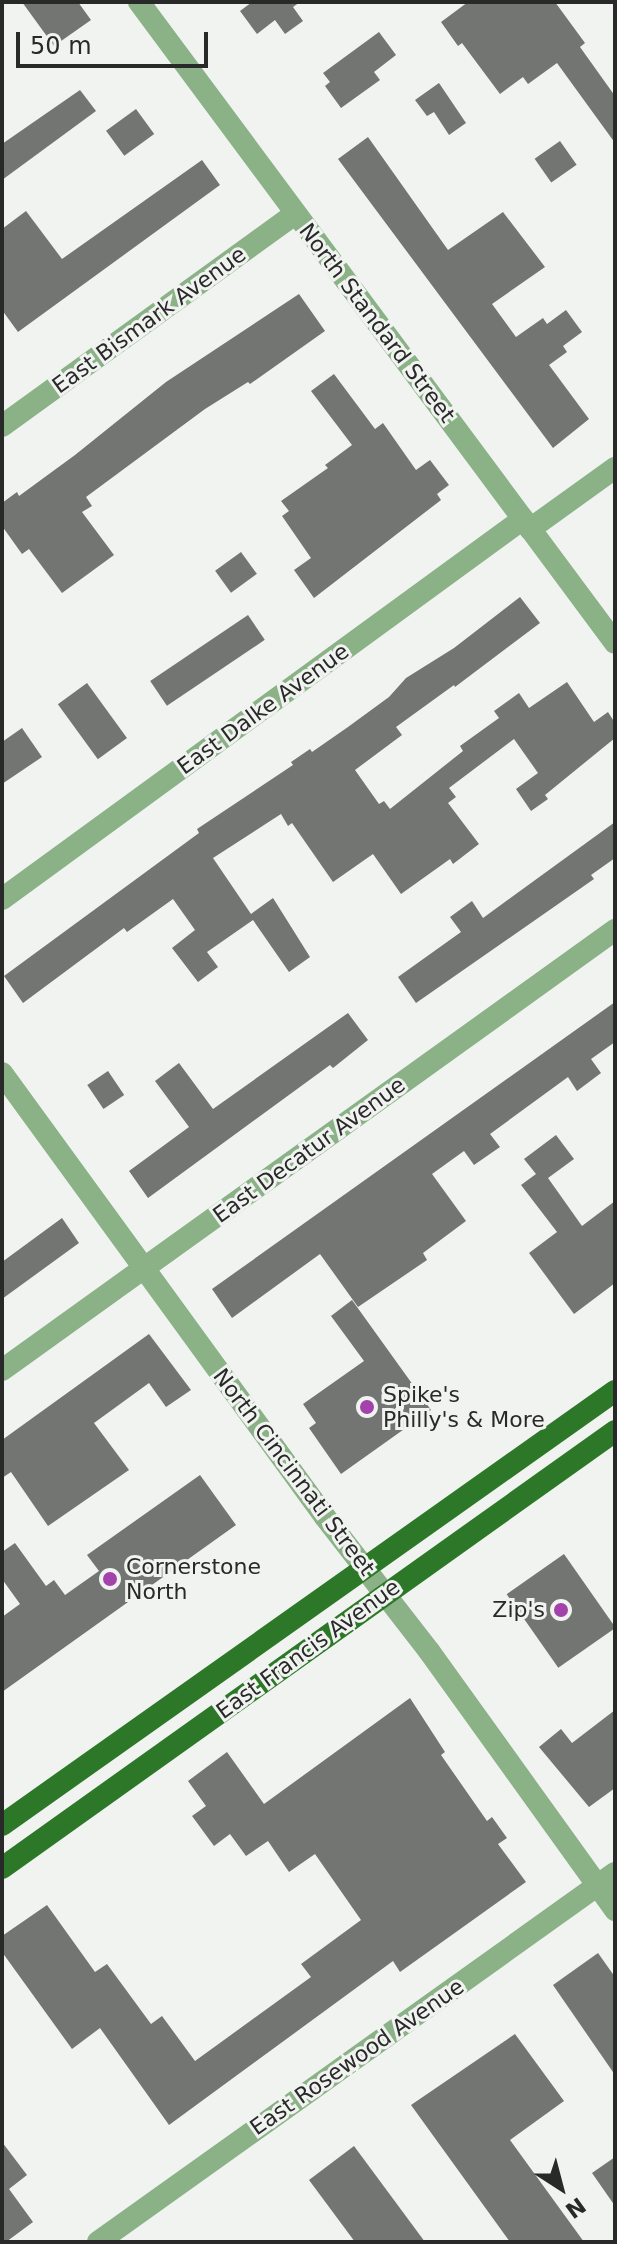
<!DOCTYPE html>
<style>
body{margin:0}
#map{position:relative;width:617px;height:2244px;overflow:hidden;background:#f0f3f0;font-family:"DejaVu Sans",sans-serif}
div>[style]{position:absolute}
.building>*{inset:0;background:#737572;transform-origin:0 0}
.minor>*{height:22px;margin:-11px;padding:0 11px;transform-origin:11px;border-radius:11px;background:#8bb187}
.primary>*{height:22px;margin:-11px;padding:0 11px;transform-origin:11px;border-radius:11px;background:#2d7828}
.dots>*{width:22px;height:22px;translate:-50% -50%;box-sizing:border-box;border:4px solid #f0f3f0;border-radius:50%}
span{translate:-50% -50%;white-space:nowrap;text-align:center;line-height:1.15;-webkit-text-stroke:6px #f0f3f0;paint-order:stroke}
.street-label{font-size:22px;color:#282928}
.poi-label{font-size:22px;color:#282928}
.left{translate:0 -50%;text-align:left}
.right{translate:-100% -50%;text-align:right}
.frame{position:absolute;inset:0;border:4px solid #282928;pointer-events:none}
.north{position:absolute;left:521px;top:2148px;width:80px;height:80px;-webkit-text-stroke:6px #f0f3f0;paint-order:stroke;rotate:144deg;font-size:22px;font-weight:700;line-height:32px;text-align:center;color:#282928}
.north::after{content:'';display:block;margin:auto;width:28px;height:36px;background:#282928;clip-path:polygon(50% 0,100% 100%,50% 72%,0 100%)}
.scale{position:absolute;left:16px;top:32px;width:192px;height:36px;box-sizing:border-box;border:4px solid #282928;border-top:0;padding-left:10px;font-size:24px;line-height:28px;white-space:nowrap;color:#282928;-webkit-text-stroke:6px #f0f3f0;paint-order:stroke}
</style>
<div id="map">
<div class="building">
<i style="clip-path:polygon(22px 2px,78px 2px,91px 20px,54px 46px)"></i>
<i style="clip-path:polygon(252px 2px,300px 2px,293px 7px,303px 21px,285px 34px,275px 20px,257px 34px,240px 11px)"></i>
<i style="clip-path:polygon(468px 2px,555px 2px,585px 43px,580px 47px,615px 96px,615px 143px,557px 63px,528px 84px,523px 77px,500px 94px,462px 43px,458px 46px,441px 22px)"></i>
<i style="clip-path:polygon(379px 32px,396px 55px,374px 72px,380px 80px,341px 108px,325px 86px,330px 82px,323px 73px)"></i>
<i style="clip-path:polygon(439px 83px,466px 123px,449px 135px,434px 112px,427px 116px,415px 100px)"></i>
<i style="clip-path:polygon(80px 90px,96px 111px,2px 180px,2px 144px)"></i>
<i style="left:136px;top:109px;width:31px;height:37px;rotate:54deg"></i>
<i style="clip-path:polygon(368px 137px,448px 250px,503px 212px,545px 267px,492px 304px,516px 337px,543px 318px,547px 324px,566px 310px,582px 332px,563px 346px,567px 352px,549px 365px,589px 419px,553px 448px,338px 159px)"></i>
<i style="left:560px;top:141px;width:29px;height:31px;rotate:55deg"></i>
<i style="clip-path:polygon(202px 160px,220px 185px,18px 332px,2px 310px,2px 229px,26px 211px,62px 259px)"></i>
<i style="clip-path:polygon(299px 294px,325px 331px,250px 384px,248px 382px,205px 409px,86px 497px,92px 506px,82px 512px,114px 555px,62px 593px,29px 549px,22px 554px,2px 526px,2px 503px,17px 492px,19px 496px,75px 455px,166px 382px)"></i>
<i style="clip-path:polygon(334px 374px,375px 429px,383px 423px,416px 470px,430px 460px,449px 485px,437px 494px,441px 500px,314px 598px,294px 570px,311px 558px,282px 516px,289px 511px,281px 501px,328px 468px,325px 465px,352px 445px,311px 391px)"></i>
<i style="left:241px;top:552px;width:27px;height:32px;rotate:54deg"></i>
<i style="clip-path:polygon(520px 597px,540px 623px,455px 687px,454px 685px,396px 727px,402px 735px,355px 770px,379px 804px,384px 801px,390px 809px,463px 751px,460px 746px,499px 718px,494px 711px,519px 693px,529px 708px,567px 682px,594px 722px,608px 712px,615px 723px,615px 738px,545px 795px,548px 799px,531px 811px,516px 789px,538px 773px,514px 739px,449px 788px,456px 797px,448px 803px,479px 844px,453px 864px,450px 859px,401px 894px,373px 854px,333px 882px,292px 823px,288px 826px,281px 814px,213px 858px,251px 914px,273px 898px,310px 957px,289px 972px,253px 920px,207px 952px,218px 967px,198px 982px,172px 948px,195px 930px,173px 899px,127px 932px,124px 928px,23px 1003px,4px 976px,199px 833px,197px 829px,293px 765px,291px 762px,310px 749px,312px 752px,348px 727px,389px 697px,406px 678px,454px 648px)"></i>
<i style="left:248px;top:615px;width:30px;height:118px;rotate:56deg"></i>
<i style="left:87px;top:683px;width:68px;height:36px;rotate:54deg"></i>
<i style="clip-path:polygon(22px 728px,42px 757px,2px 784px,2px 742px)"></i>
<i style="clip-path:polygon(615px 822px,615px 858px,591px 875px,594px 879px,416px 1003px,398px 977px,461px 932px,450px 917px,472px 901px,483px 918px)"></i>
<i style="clip-path:polygon(615px 1002px,615px 1042px,591px 1059px,601px 1073px,577px 1091px,568px 1077px,490px 1134px,500px 1147px,474px 1165px,464px 1151px,432px 1174px,466px 1221px,423px 1253px,427px 1260px,358px 1307px,320px 1254px,232px 1318px,212px 1289px)"></i>
<i style="clip-path:polygon(348px 1013px,368px 1040px,333px 1068px,330px 1065px,148px 1198px,129px 1171px,189px 1127px,155px 1081px,179px 1063px,213px 1109px)"></i>
<i style="left:108px;top:1071px;width:29px;height:25px;rotate:56deg"></i>
<i style="clip-path:polygon(556px 1135px,574px 1159px,548px 1178px,582px 1226px,615px 1201px,615px 1283px,574px 1314px,529px 1253px,557px 1232px,521px 1185px,536px 1174px,524px 1159px)"></i>
<i style="clip-path:polygon(62px 1218px,79px 1243px,2px 1299px,2px 1262px)"></i>
<i style="clip-path:polygon(352px 1300px,431px 1410px,341px 1474px,309px 1428px,316px 1423px,303px 1404px,364px 1361px,331px 1316px)"></i>
<i style="clip-path:polygon(149px 1334px,191px 1390px,166px 1407px,149px 1383px,94px 1423px,129px 1470px,48px 1526px,11px 1472px,2px 1478px,2px 1440px)"></i>
<i style="clip-path:polygon(200px 1475px,236px 1525px,2px 1692px,2px 1617px,20px 1604px,2px 1579px,2px 1552px,15px 1543px,46px 1586px,54px 1580px,65px 1595px,99px 1571px,87px 1555px)"></i>
<i style="left:564px;top:1554px;width:90px;height:70px;rotate:55deg"></i>
<i style="clip-path:polygon(410px 1698px,445px 1752px,441px 1755px,487px 1821px,492px 1817px,507px 1838px,498px 1844px,526px 1882px,400px 1972px,393px 1961px,169px 2125px,100px 2028px,72px 2049px,2px 1952px,2px 1936px,47px 1905px,95px 1972px,107px 1964px,151px 2024px,162px 2016px,195px 2061px,311px 1977px,301px 1964px,361px 1920px,315px 1854px,289px 1872px,268px 1841px,246px 1856px,230px 1834px,214px 1846px,192px 1816px,206px 1806px,188px 1781px,227px 1752px,264px 1804px)"></i>
<i style="clip-path:polygon(615px 1710px,615px 1788px,589px 1807px,539px 1747px,561px 1729px,572px 1743px)"></i>
<i style="clip-path:polygon(598px 1953px,615px 1977px,615px 2075px,553px 1985px)"></i>
<i style="clip-path:polygon(515px 2034px,564px 2101px,510px 2140px,584px 2242px,510px 2242px,411px 2105px)"></i>
<i style="clip-path:polygon(2px 2142px,27px 2175px,9px 2189px,33px 2222px,6px 2242px,2px 2242px)"></i>
<i style="clip-path:polygon(354px 2146px,425px 2242px,355px 2242px,309px 2180px)"></i>
<i style="clip-path:polygon(615px 2157px,615px 2206px,592px 2173px)"></i>
</div>
<div class="minor">
<i style="left:139px;top:2px;width:798px;rotate:53.4deg"></i>
<i style="left:2px;top:426px;width:362px;rotate:-35.9deg"></i>
<i style="left:530px;top:529px;width:105px;rotate:-35.7deg"></i>
<i style="left:2px;top:899px;width:645px;rotate:-36.11deg"></i>
<i style="left:2px;top:1073px;width:549px;rotate:53.96deg"></i>
<i style="left:325px;top:1517px;width:170px;rotate:52.2deg"></i>
<i style="left:429px;top:1651px;width:319px;rotate:54.3deg"></i>
<i style="left:2px;top:1370px;width:755px;rotate:-35.67deg"></i>
<i style="left:98px;top:2242px;width:635px;rotate:-35.52deg"></i>
</div>
<div class="primary">
<i style="left:2px;top:1825px;width:751px;rotate:-35.3deg"></i>
<i style="left:2px;top:1868px;width:753px;rotate:-35.48deg"></i>
</div>
<div class="dots">
<i style="left:367px;top:1407px;background:#a242aa"></i>
<i style="left:110px;top:1579px;background:#a242aa"></i>
<i style="left:561px;top:1610px;background:#a242aa"></i>
</div>
<div class="street-label">
<span style="left:149px;top:320px;rotate:-36deg">East Bismark Avenue</span>
<span style="left:377px;top:323px;rotate:53deg">North Standard Street</span>
<span style="left:263px;top:709px;rotate:-36deg">East Dalke Avenue</span>
<span style="left:309px;top:1150px;rotate:-36deg">East Decatur Avenue</span>
<span style="left:294px;top:1472px;rotate:53deg">North Cincinnati Street</span>
<span style="left:308px;top:1649px;rotate:-36deg">East Francis Avenue</span>
<span style="left:357px;top:2057px;rotate:-35deg">East Rosewood Avenue</span>
</div>
<div class="poi-label">
<span class="left" style="left:383px;top:1407px">Spike's<br>Philly's &amp; More</span>
<span class="left" style="left:126px;top:1579px">Cornerstone<br>North</span>
<span class="right" style="left:545px;top:1610px">Zip's</span>
</div>
<div class="frame"></div>
<div class="north">N</div>
<div class="scale">50 m</div>
</div>
